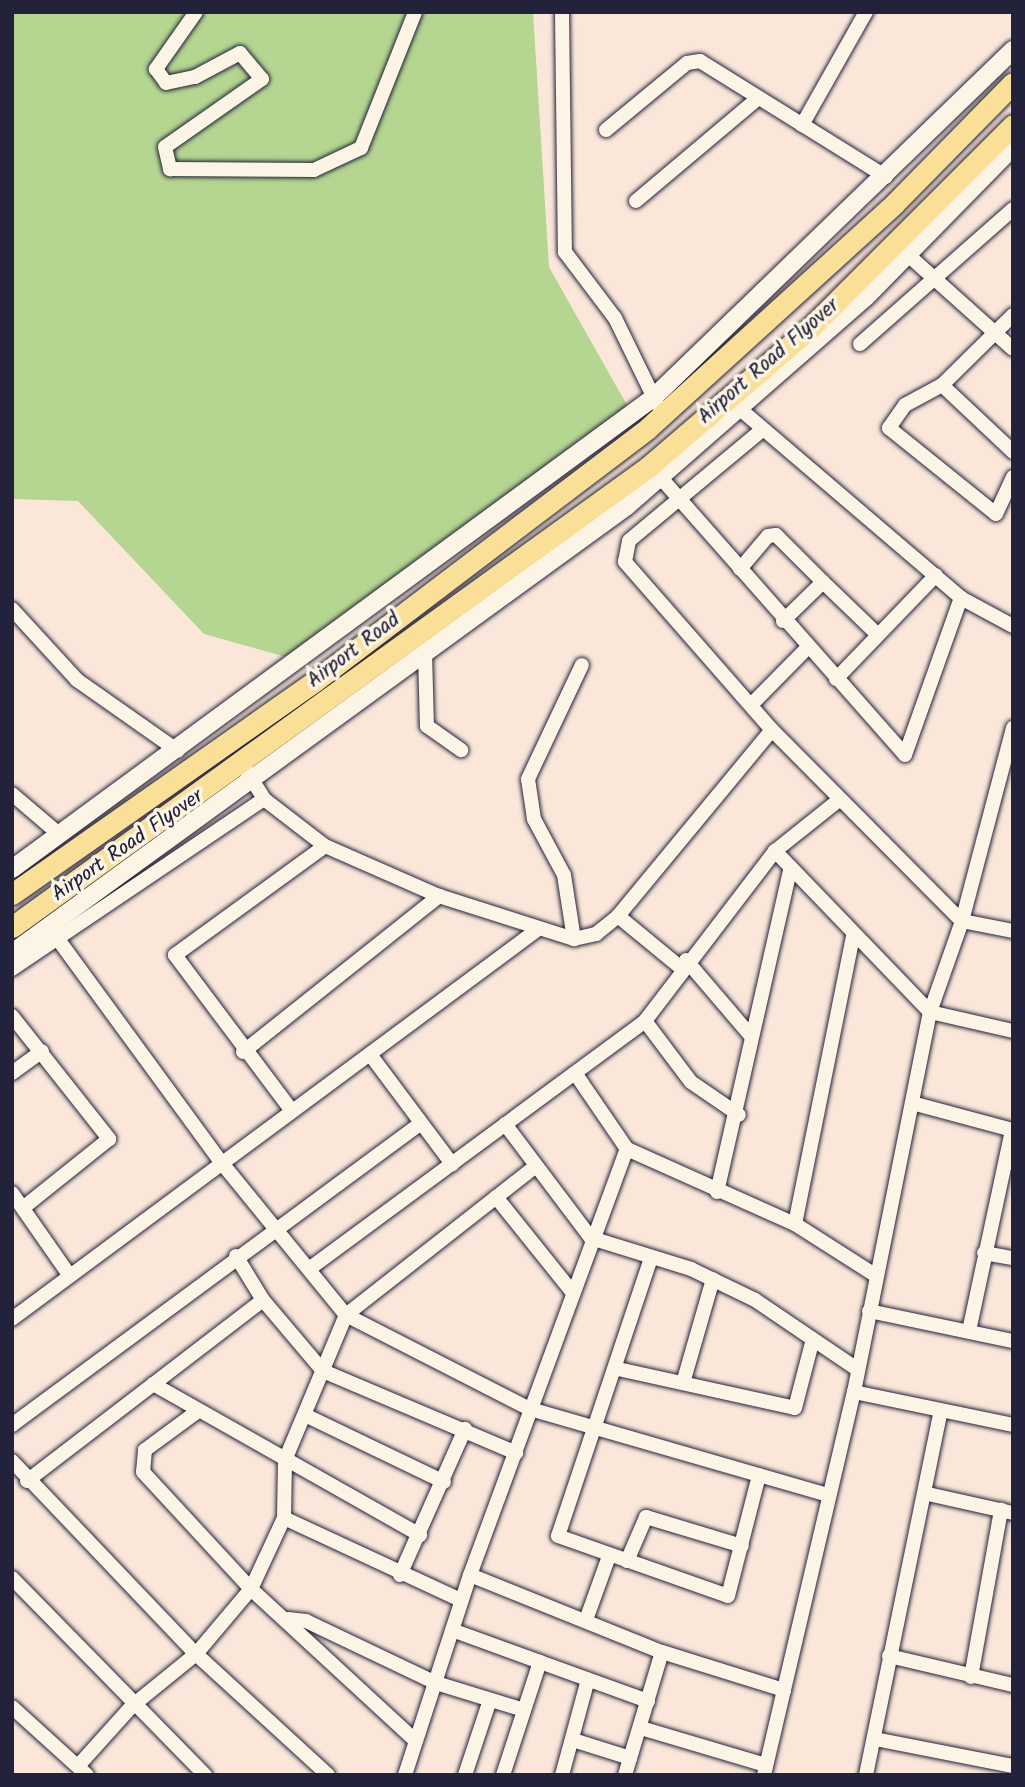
<!DOCTYPE html>
<style>
body{margin:0}
#map{position:relative;width:1025px;height:1787px;overflow:hidden;background:#fbe7da;font-family:Kalam,sans-serif}
div>[style]{position:absolute}
.green>*{inset:0;background:#b4d690}
.roads{filter:drop-shadow(0 0 2px #22223b) drop-shadow(0 0 2px #22223b)}
.minor>*{height:14px;margin:-7px;padding:0 7px;transform-origin:7px;border-radius:7px;background:#fcf5e5}
.tertiary>*{height:18px;margin:-9px;padding:0 9px;transform-origin:9px;border-radius:9px;background:#fcf5e5}
.primary>*{height:21px;margin:-10.5px;padding:0 10.5px;transform-origin:10.5px;border-radius:10.5px;background:#fadf96}
span{translate:-50% -50%;white-space:nowrap;text-align:center;line-height:1.15;-webkit-text-stroke:7px #fcf5e5;paint-order:stroke}
.street-label{font-size:21px;color:#22223b}
.frame{position:absolute;inset:0;border:14px solid #22223b;pointer-events:none}
</style>
<div id="map">
<div class="green">
<i style="clip-path:polygon(12px 12px,533px 12px,549px 267px,632px 414px,290px 658px,204px 634px,78px 501px,12px 499px)"></i>
</div>
<div class="roads">
<div class="minor">
<i style="left:196px;top:12px;width:70px;rotate:125.1deg"></i>
<i style="left:156px;top:69px;width:17px;rotate:54deg"></i>
<i style="left:166px;top:83px;width:30px;rotate:-12deg"></i>
<i style="left:195px;top:77px;width:51px;rotate:-28.1deg"></i>
<i style="left:240px;top:53px;width:34px;rotate:50deg"></i>
<i style="left:262px;top:79px;width:118px;rotate:145deg"></i>
<i style="left:165px;top:147px;width:23px;rotate:77deg"></i>
<i style="left:170px;top:169px;width:144px;rotate:0.4deg"></i>
<i style="left:314px;top:170px;width:52px;rotate:-25.1deg"></i>
<i style="left:361px;top:148px;width:146px;rotate:-68.3deg"></i>
<i style="left:562px;top:12px;width:240px;rotate:89.3deg"></i>
<i style="left:565px;top:252px;width:83px;rotate:52.9deg"></i>
<i style="left:615px;top:318px;width:96px;rotate:64deg"></i>
<i style="left:802px;top:125px;width:130px;rotate:-60.5deg"></i>
<i style="left:606px;top:130px;width:105px;rotate:-39.6deg"></i>
<i style="left:687px;top:63px;width:13px;rotate:-9deg"></i>
<i style="left:700px;top:61px;width:219px;rotate:31.9deg"></i>
<i style="left:636px;top:201px;width:157px;rotate:-40.1deg"></i>
<i style="left:907px;top:254px;width:142px;rotate:41.9deg"></i>
<i style="left:1013px;top:315px;width:100px;rotate:135.4deg"></i>
<i style="left:942px;top:385px;width:42px;rotate:151.6deg"></i>
<i style="left:905px;top:405px;width:28px;rotate:125deg"></i>
<i style="left:889px;top:428px;width:137px;rotate:38.8deg"></i>
<i style="left:996px;top:514px;width:41px;rotate:-65.3deg"></i>
<i style="left:860px;top:344px;width:204px;rotate:-41.4deg"></i>
<i style="left:942px;top:385px;width:98px;rotate:43.3deg"></i>
<i style="left:740px;top:409px;width:291px;rotate:40.5deg"></i>
<i style="left:961px;top:598px;width:59px;rotate:28.3deg"></i>
<i style="left:762px;top:430px;width:173px;rotate:140.2deg"></i>
<i style="left:629px;top:541px;width:21px;rotate:101deg"></i>
<i style="left:625px;top:562px;width:223px;rotate:48.8deg"></i>
<i style="left:772px;top:730px;width:269px;rotate:45.2deg"></i>
<i style="left:962px;top:921px;width:52px;rotate:11.1deg"></i>
<i style="left:661px;top:478px;width:369px;rotate:48.6deg"></i>
<i style="left:905px;top:755px;width:167px;rotate:-70.4deg"></i>
<i style="left:740px;top:569px;width:43px;rotate:-49.7deg"></i>
<i style="left:768px;top:536px;width:8px;rotate:-7deg"></i>
<i style="left:776px;top:535px;width:66px;rotate:45deg"></i>
<i style="left:823px;top:582px;width:56px;rotate:135.7deg"></i>
<i style="left:823px;top:582px;width:76px;rotate:43.9deg"></i>
<i style="left:12px;top:609px;width:96px;rotate:47.5deg"></i>
<i style="left:77px;top:680px;width:123px;rotate:35.1deg"></i>
<i style="left:425px;top:652px;width:74px;rotate:88.5deg"></i>
<i style="left:427px;top:726px;width:42px;rotate:35.2deg"></i>
<i style="left:836px;top:679px;width:144px;rotate:-46.1deg"></i>
<i style="left:753px;top:703px;width:76px;rotate:-45.5deg"></i>
<i style="left:246px;top:770px;width:34px;rotate:58deg"></i>
<i style="left:264px;top:799px;width:77px;rotate:37.6deg"></i>
<i style="left:325px;top:846px;width:124px;rotate:23.7deg"></i>
<i style="left:439px;top:896px;width:142px;rotate:17.7deg"></i>
<i style="left:574px;top:939px;width:23px;rotate:-13deg"></i>
<i style="left:596px;top:934px;width:28px;rotate:-39deg"></i>
<i style="left:618px;top:916px;width:241px;rotate:-50.4deg"></i>
<i style="left:12px;top:794px;width:63px;rotate:40.5deg"></i>
<i style="left:775px;top:851px;width:223px;rotate:46.1deg"></i>
<i style="left:930px;top:1012px;width:85px;rotate:12.9deg"></i>
<i style="left:618px;top:916px;width:82px;rotate:39.5deg"></i>
<i style="left:49px;top:927px;width:291px;rotate:53.8deg"></i>
<i style="left:221px;top:1162px;width:198px;rotate:50.8deg"></i>
<i style="left:346px;top:1315px;width:207px;rotate:27.1deg"></i>
<i style="left:530px;top:1409px;width:309px;rotate:16.1deg"></i>
<i style="left:574px;top:939px;width:65px;rotate:-98.9deg"></i>
<i style="left:564px;top:875px;width:64px;rotate:-118.2deg"></i>
<i style="left:534px;top:819px;width:40px;rotate:-98.5deg"></i>
<i style="left:528px;top:779px;width:126px;rotate:-64.7deg"></i>
<i style="left:686px;top:960px;width:100px;rotate:49.5deg"></i>
<i style="left:12px;top:969px;width:304px;rotate:-34deg"></i>
<i style="left:12px;top:1016px;width:157px;rotate:51.7deg"></i>
<i style="left:109px;top:1139px;width:110px;rotate:141.3deg"></i>
<i style="left:645px;top:1021px;width:76px;rotate:53deg"></i>
<i style="left:691px;top:1082px;width:58px;rotate:34.5deg"></i>
<i style="left:243px;top:1052px;width:251px;rotate:-38.5deg"></i>
<i style="left:372px;top:1057px;width:134px;rotate:53.2deg"></i>
<i style="left:12px;top:1073px;width:37px;rotate:-36deg"></i>
<i style="left:575px;top:1073px;width:92px;rotate:55.6deg"></i>
<i style="left:627px;top:1149px;width:184px;rotate:24.1deg"></i>
<i style="left:795px;top:1224px;width:95px;rotate:32.5deg"></i>
<i style="left:912px;top:1103px;width:105px;rotate:15deg"></i>
<i style="left:292px;top:1111px;width:195px;rotate:-126.9deg"></i>
<i style="left:175px;top:955px;width:185px;rotate:-36deg"></i>
<i style="left:505px;top:1124px;width:143px;rotate:53deg"></i>
<i style="left:591px;top:1238px;width:105px;rotate:17.2deg"></i>
<i style="left:691px;top:1269px;width:71px;rotate:25.8deg"></i>
<i style="left:755px;top:1300px;width:123px;rotate:34.1deg"></i>
<i style="left:717px;top:1192px;width:333px;rotate:-77.2deg"></i>
<i style="left:12px;top:1193px;width:101px;rotate:55.1deg"></i>
<i style="left:496px;top:1197px;width:123px;rotate:51.3deg"></i>
<i style="left:795px;top:1224px;width:294px;rotate:-78.6deg"></i>
<i style="left:984px;top:1253px;width:29px;rotate:10deg"></i>
<i style="left:236px;top:1256px;width:52px;rotate:58.5deg"></i>
<i style="left:263px;top:1300px;width:93px;rotate:49.8deg"></i>
<i style="left:323px;top:1371px;width:210px;rotate:23deg"></i>
<i style="left:651px;top:1258px;width:293px;rotate:108.5deg"></i>
<i style="left:558px;top:1536px;width:180px;rotate:19.4deg"></i>
<i style="left:728px;top:1596px;width:125px;rotate:-75.6deg"></i>
<i style="left:309px;top:1269px;width:418px;rotate:-36.4deg"></i>
<i style="left:645px;top:1021px;width:214px;rotate:-52.6deg"></i>
<i style="left:775px;top:851px;width:82px;rotate:-38.6deg"></i>
<i style="left:869px;top:1311px;width:147px;rotate:11.8deg"></i>
<i style="left:12px;top:1319px;width:653px;rotate:-36.54deg"></i>
<i style="left:969px;top:1331px;width:206px;rotate:-77.9deg"></i>
<i style="left:618px;top:1369px;width:181px;rotate:12.4deg"></i>
<i style="left:795px;top:1408px;width:71px;rotate:-75.4deg"></i>
<i style="left:683px;top:1383px;width:108px;rotate:-73.9deg"></i>
<i style="left:153px;top:1384px;width:307px;rotate:29.5deg"></i>
<i style="left:854px;top:1392px;width:162px;rotate:11.7deg"></i>
<i style="left:198px;top:1411px;width:66px;rotate:143.7deg"></i>
<i style="left:145px;top:1450px;width:22px;rotate:95deg"></i>
<i style="left:143px;top:1472px;width:159px;rotate:47.3deg"></i>
<i style="left:251px;top:1589px;width:224px;rotate:42.7deg"></i>
<i style="left:307px;top:1416px;width:152px;rotate:25.7deg"></i>
<i style="left:12px;top:1425px;width:508px;rotate:-36.44deg"></i>
<i style="left:12px;top:1461px;width:267px;rotate:46.4deg"></i>
<i style="left:196px;top:1654px;width:179px;rotate:42.5deg"></i>
<i style="left:27px;top:1481px;width:297px;rotate:-37.5deg"></i>
<i style="left:928px;top:1494px;width:87px;rotate:12.6deg"></i>
<i style="left:284px;top:1518px;width:195px;rotate:24.9deg"></i>
<i style="left:627px;top:1561px;width:48px;rotate:-66.6deg"></i>
<i style="left:646px;top:1517px;width:100px;rotate:16.8deg"></i>
<i style="left:400px;top:1575px;width:160px;rotate:-66deg"></i>
<i style="left:470px;top:1575px;width:207px;rotate:21.9deg"></i>
<i style="left:662px;top:1652px;width:128px;rotate:17.3deg"></i>
<i style="left:12px;top:1578px;width:276px;rotate:45.6deg"></i>
<i style="left:288px;top:1619px;width:18px;rotate:6deg"></i>
<i style="left:306px;top:1621px;width:144px;rotate:25.5deg"></i>
<i style="left:436px;top:1683px;width:92px;rotate:17.1deg"></i>
<i style="left:586px;top:1620px;width:68px;rotate:-70.2deg"></i>
<i style="left:452px;top:1630px;width:94px;rotate:20deg"></i>
<i style="left:889px;top:1656px;width:127px;rotate:13.2deg"></i>
<i style="left:971px;top:1677px;width:170px;rotate:-79.8deg"></i>
<i style="left:12px;top:1707px;width:101px;rotate:42.2deg"></i>
<i style="left:641px;top:1728px;width:130px;rotate:16.5deg"></i>
<i style="left:875px;top:1739px;width:141px;rotate:11.1deg"></i>
<i style="left:573px;top:1740px;width:60px;rotate:17.5deg"></i>
<i style="left:78px;top:1766px;width:81px;rotate:-48deg"></i>
<i style="left:132px;top:1706px;width:82px;rotate:-39.1deg"></i>
<i style="left:196px;top:1654px;width:85px;rotate:-49.8deg"></i>
<i style="left:251px;top:1589px;width:78px;rotate:-65.1deg"></i>
<i style="left:284px;top:1518px;width:58px;rotate:-89deg"></i>
<i style="left:285px;top:1460px;width:157px;rotate:-67.2deg"></i>
<i style="left:346px;top:1315px;width:240px;rotate:-38.1deg"></i>
<i style="left:405px;top:1775px;width:210px;rotate:-72deg"></i>
<i style="left:470px;top:1575px;width:454px;rotate:-69.8deg"></i>
<i style="left:465px;top:1775px;width:79px;rotate:-71.6deg"></i>
<i style="left:503px;top:1775px;width:119px;rotate:-71.9deg"></i>
<i style="left:540px;top:1662px;width:115px;rotate:19.9deg"></i>
<i style="left:562px;top:1775px;width:99px;rotate:-74.8deg"></i>
<i style="left:625px;top:1775px;width:128px;rotate:-73.3deg"></i>
<i style="left:764px;top:1775px;width:393px;rotate:-76.8deg"></i>
<i style="left:854px;top:1392px;width:388px;rotate:-78.7deg"></i>
<i style="left:930px;top:1012px;width:96px;rotate:-70.6deg"></i>
<i style="left:962px;top:921px;width:200px;rotate:-75.2deg"></i>
<i style="left:866px;top:1775px;width:372px;rotate:-78.4deg"></i>
</div>
<div class="tertiary">
<i style="left:12px;top:869px;width:795px;rotate:-36.31deg"></i>
<i style="left:653px;top:398px;width:501px;rotate:-44.03deg"></i>
<i style="left:12px;top:953px;width:760px;rotate:-36.01deg"></i>
<i style="left:627px;top:506px;width:317px;rotate:-41.2deg"></i>
<i style="left:866px;top:297px;width:210px;rotate:-45.6deg"></i>
</div>
<div class="primary">
<i style="left:12px;top:894px;width:370px;rotate:-35.1deg"></i>
<i style="left:315px;top:681px;width:418px;rotate:-37.2deg"></i>
<i style="left:648px;top:428px;width:334px;rotate:-42.3deg"></i>
<i style="left:895px;top:203px;width:168px;rotate:-45.5deg"></i>
<i style="left:12px;top:927px;width:785px;rotate:-35.88deg"></i>
<i style="left:648px;top:467px;width:212px;rotate:-40.6deg"></i>
<i style="left:809px;top:329px;width:288px;rotate:-45deg"></i>
</div>
</div>
<div class="street-label">
<span style="left:769px;top:362px;rotate:-41deg">Airport Road Flyover</span>
<span style="left:354px;top:651px;rotate:-37deg">Airport Road</span>
<span style="left:128px;top:846px;rotate:-35deg">Airport Road Flyover</span>
</div>
<div class="frame"></div>
</div>
